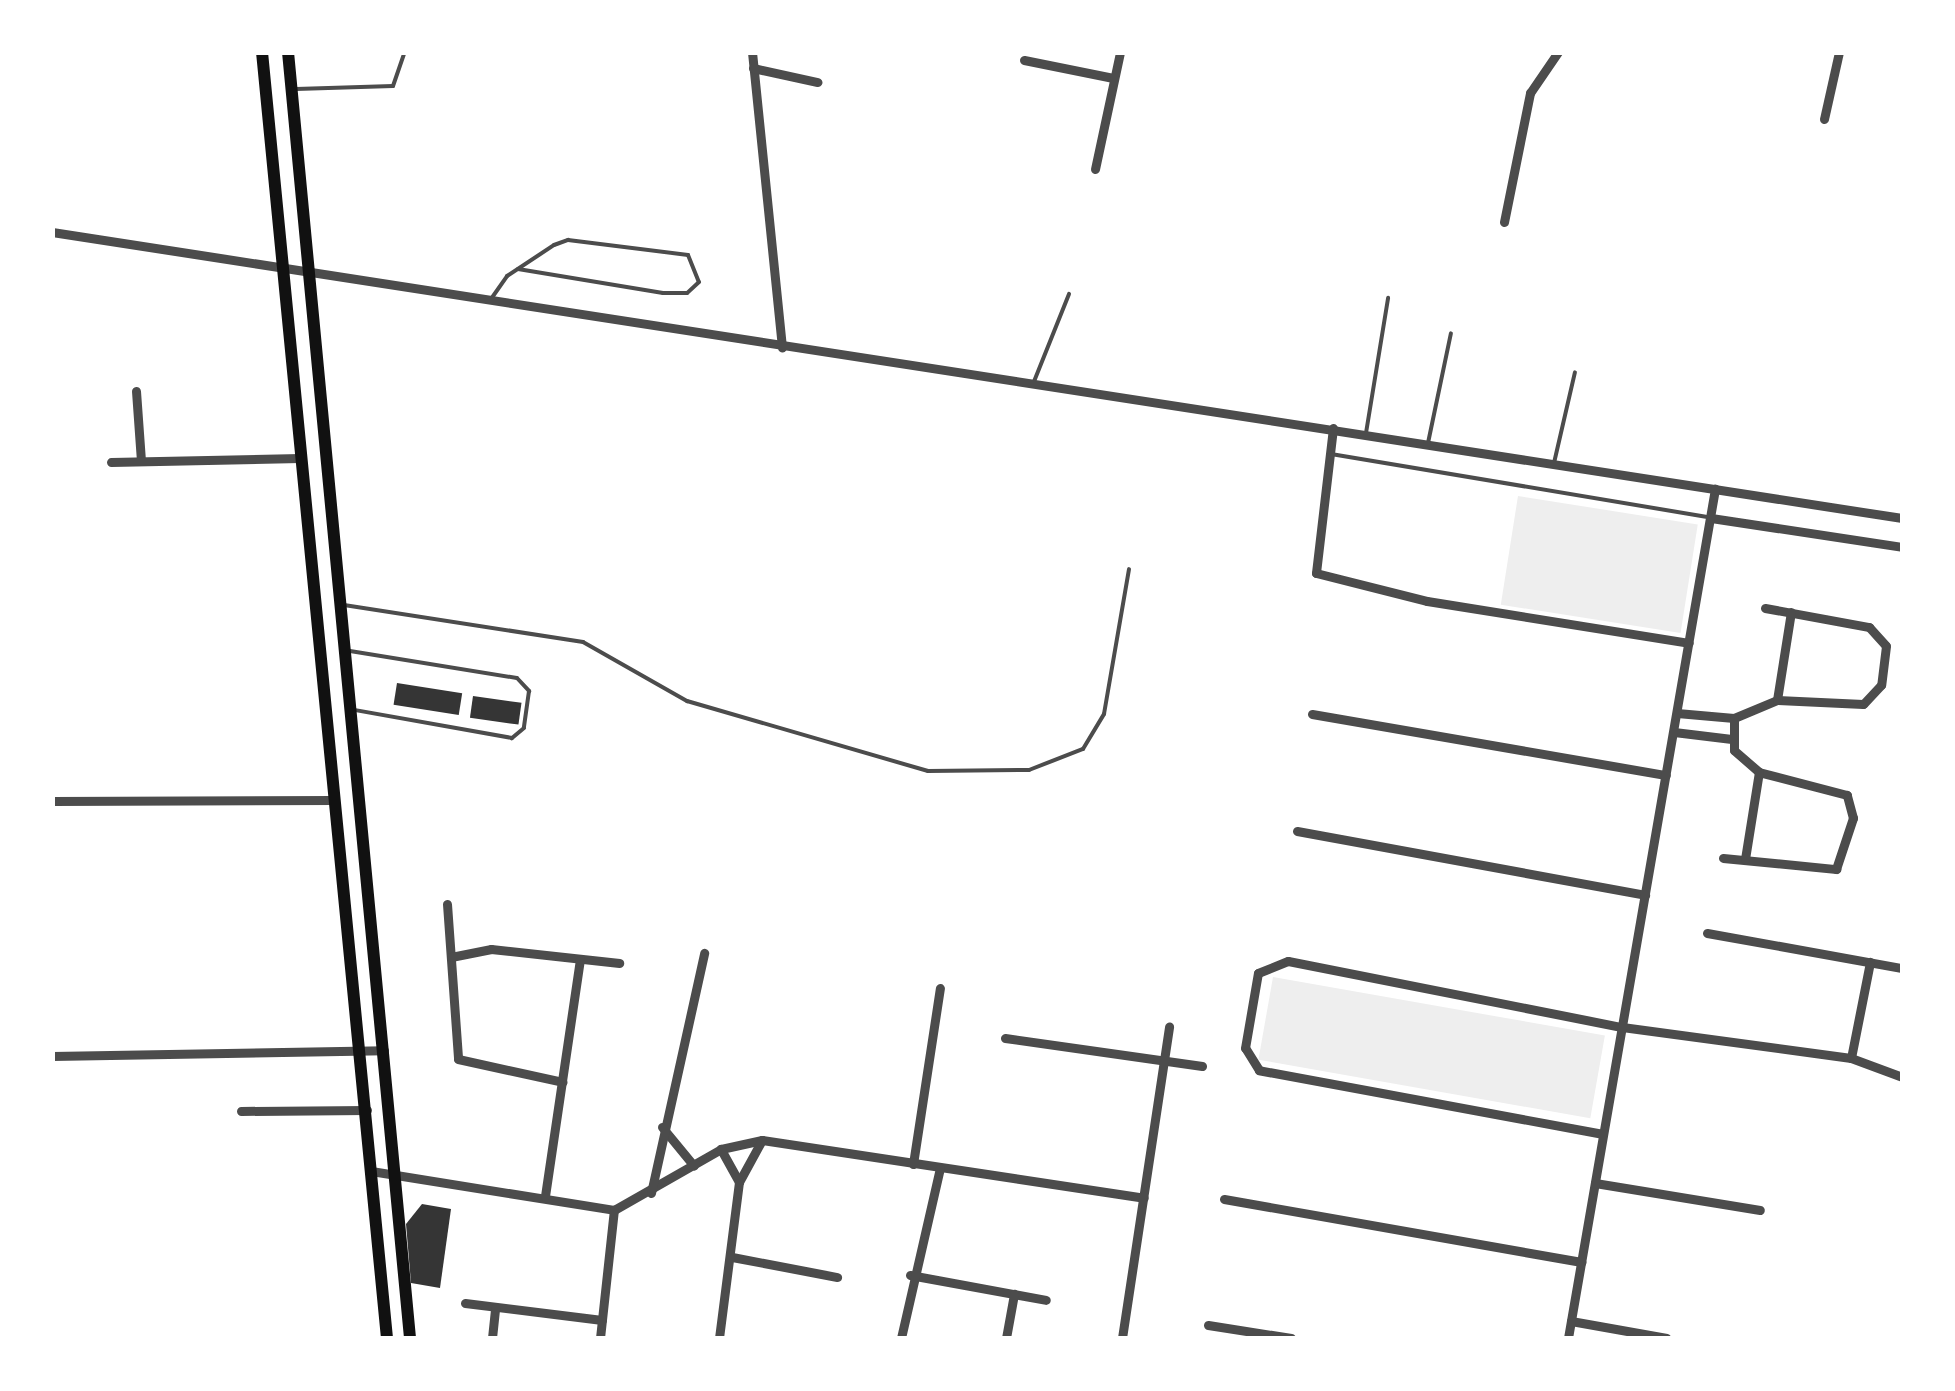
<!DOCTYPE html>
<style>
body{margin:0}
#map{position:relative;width:1955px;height:1391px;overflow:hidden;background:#fff;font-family:Bitter,serif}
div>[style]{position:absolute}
.green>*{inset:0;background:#eee;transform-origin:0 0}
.building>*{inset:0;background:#353535;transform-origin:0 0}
.service>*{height:4px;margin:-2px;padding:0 2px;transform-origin:2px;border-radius:2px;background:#4c4c4c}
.minor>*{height:9px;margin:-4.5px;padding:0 4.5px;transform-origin:4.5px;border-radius:4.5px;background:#4c4c4c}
.secondary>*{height:12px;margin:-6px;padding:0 6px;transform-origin:6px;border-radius:6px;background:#111}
span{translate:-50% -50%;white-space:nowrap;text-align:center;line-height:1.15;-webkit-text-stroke:9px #fff;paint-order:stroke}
.frame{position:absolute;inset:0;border:55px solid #fff;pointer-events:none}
</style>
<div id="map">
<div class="green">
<i style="left:1518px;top:496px;width:182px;height:110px;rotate:9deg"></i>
<i style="left:1273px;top:977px;width:337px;height:84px;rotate:10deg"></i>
</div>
<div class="building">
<i style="left:397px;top:683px;width:66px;height:22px;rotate:9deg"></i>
<i style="left:473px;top:696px;width:49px;height:22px;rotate:8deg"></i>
<i style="clip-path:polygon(422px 1204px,451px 1209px,440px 1288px,411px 1283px,406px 1224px)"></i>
</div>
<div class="service">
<i style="left:296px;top:89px;width:97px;rotate:-1.8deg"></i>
<i style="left:393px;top:86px;width:36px;rotate:-71deg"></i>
<i style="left:491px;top:299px;width:28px;rotate:-55deg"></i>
<i style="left:507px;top:276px;width:56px;rotate:-33.4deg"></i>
<i style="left:554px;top:245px;width:15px;rotate:-20deg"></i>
<i style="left:568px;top:240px;width:121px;rotate:7.1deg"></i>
<i style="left:688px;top:255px;width:29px;rotate:68deg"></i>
<i style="left:699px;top:282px;width:16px;rotate:137deg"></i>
<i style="left:687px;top:293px;width:24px;rotate:180deg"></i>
<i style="left:663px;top:293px;width:147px;rotate:-170.6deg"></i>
<i style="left:1033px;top:384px;width:97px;rotate:-68.2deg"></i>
<i style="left:1366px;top:433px;width:137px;rotate:-80.7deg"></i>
<i style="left:1428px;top:443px;width:112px;rotate:-78.2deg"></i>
<i style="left:1331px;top:454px;width:380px;rotate:9.5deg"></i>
<i style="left:1554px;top:463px;width:93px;rotate:-77deg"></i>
<i style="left:344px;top:605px;width:242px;rotate:8.8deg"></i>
<i style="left:583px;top:642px;width:120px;rotate:29.6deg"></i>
<i style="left:687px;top:701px;width:251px;rotate:16.2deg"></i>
<i style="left:928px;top:771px;width:101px;rotate:-0.6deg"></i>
<i style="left:1029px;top:770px;width:58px;rotate:-21.3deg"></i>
<i style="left:1083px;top:749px;width:41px;rotate:-59deg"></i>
<i style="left:1104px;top:714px;width:147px;rotate:-80.2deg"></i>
<i style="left:350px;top:651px;width:169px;rotate:9.2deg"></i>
<i style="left:517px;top:678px;width:18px;rotate:47deg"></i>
<i style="left:529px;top:691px;width:37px;rotate:98deg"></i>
<i style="left:524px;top:728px;width:16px;rotate:140deg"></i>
<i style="left:512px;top:738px;width:159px;rotate:-169.9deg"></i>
</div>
<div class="minor">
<i style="left:752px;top:52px;width:297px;rotate:84.2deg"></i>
<i style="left:1024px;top:60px;width:91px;rotate:11.4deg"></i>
<i style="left:753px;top:68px;width:66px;rotate:12.3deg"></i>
<i style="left:1824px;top:119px;width:69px;rotate:-77.4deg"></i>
<i style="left:1095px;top:169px;width:120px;rotate:-77.9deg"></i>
<i style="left:1504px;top:222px;width:132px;rotate:-78.6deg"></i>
<i style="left:1530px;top:93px;width:50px;rotate:-55.7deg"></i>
<i style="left:52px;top:232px;width:1872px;rotate:8.79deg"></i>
<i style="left:136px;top:391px;width:69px;rotate:85.9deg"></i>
<i style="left:1333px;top:428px;width:146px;rotate:96.7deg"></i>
<i style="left:1316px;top:573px;width:114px;rotate:14.2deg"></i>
<i style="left:1427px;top:601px;width:265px;rotate:9.1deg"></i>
<i style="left:111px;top:462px;width:189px;rotate:-1.2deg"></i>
<i style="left:1711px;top:518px;width:193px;rotate:8.6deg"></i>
<i style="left:1765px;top:608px;width:106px;rotate:10.4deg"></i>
<i style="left:1869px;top:627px;width:25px;rotate:48deg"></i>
<i style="left:1886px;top:646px;width:39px;rotate:97deg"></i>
<i style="left:1881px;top:685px;width:26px;rotate:133deg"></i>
<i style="left:1863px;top:704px;width:86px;rotate:-177.3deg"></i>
<i style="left:1677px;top:713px;width:57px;rotate:5deg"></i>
<i style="left:1734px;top:718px;width:47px;rotate:-22.7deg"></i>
<i style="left:1777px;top:700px;width:89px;rotate:-81deg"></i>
<i style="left:1312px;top:714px;width:359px;rotate:9.8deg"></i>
<i style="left:1674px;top:732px;width:58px;rotate:6.9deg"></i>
<i style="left:52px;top:801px;width:283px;rotate:-0.2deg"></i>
<i style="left:1297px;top:831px;width:354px;rotate:10.4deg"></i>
<i style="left:1723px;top:858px;width:114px;rotate:5.6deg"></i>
<i style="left:1836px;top:869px;width:54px;rotate:-71.6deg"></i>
<i style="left:1853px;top:818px;width:24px;rotate:-105deg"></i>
<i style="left:1847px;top:795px;width:91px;rotate:-165.4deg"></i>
<i style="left:1759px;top:772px;width:33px;rotate:-139deg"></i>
<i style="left:1734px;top:750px;width:32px;rotate:-90deg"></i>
<i style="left:1745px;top:859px;width:88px;rotate:-80.9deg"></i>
<i style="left:447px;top:904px;width:155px;rotate:85.9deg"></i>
<i style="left:458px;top:1059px;width:107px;rotate:12.4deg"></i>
<i style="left:1707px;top:933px;width:198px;rotate:10.2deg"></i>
<i style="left:451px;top:957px;width:41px;rotate:-11.3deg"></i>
<i style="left:491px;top:949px;width:129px;rotate:6.2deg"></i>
<i style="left:1005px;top:1038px;width:199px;rotate:8.1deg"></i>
<i style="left:52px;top:1056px;width:332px;rotate:-1deg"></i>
<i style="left:1851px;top:1058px;width:98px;rotate:-78.8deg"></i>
<i style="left:241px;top:1111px;width:126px;rotate:-0.5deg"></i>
<i style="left:662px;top:1127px;width:50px;rotate:50.6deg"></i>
<i style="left:1603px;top:1134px;width:350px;rotate:-169.5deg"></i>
<i style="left:1259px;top:1070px;width:26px;rotate:-122deg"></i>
<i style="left:1245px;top:1048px;width:76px;rotate:-80.2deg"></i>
<i style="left:1258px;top:973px;width:32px;rotate:-22deg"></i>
<i style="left:1288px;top:961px;width:340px;rotate:11.2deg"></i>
<i style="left:1622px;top:1027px;width:231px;rotate:7.7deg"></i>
<i style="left:1851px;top:1058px;width:54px;rotate:20.4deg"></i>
<i style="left:913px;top:1164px;width:178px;rotate:-81.3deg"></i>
<i style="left:371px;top:1171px;width:246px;rotate:9.1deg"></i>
<i style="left:614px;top:1210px;width:123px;rotate:-29.7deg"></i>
<i style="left:721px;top:1149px;width:42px;rotate:-12.4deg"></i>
<i style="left:762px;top:1140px;width:386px;rotate:8.6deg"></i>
<i style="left:739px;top:1182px;width:48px;rotate:-61.3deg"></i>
<i style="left:1595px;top:1183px;width:167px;rotate:9.3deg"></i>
<i style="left:651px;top:1193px;width:246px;rotate:-77.5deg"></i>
<i style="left:545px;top:1196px;width:239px;rotate:-81.6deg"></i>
<i style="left:1224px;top:1199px;width:363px;rotate:10deg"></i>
<i style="left:732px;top:1257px;width:107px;rotate:10.8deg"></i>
<i style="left:910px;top:1275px;width:138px;rotate:10.4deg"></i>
<i style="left:465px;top:1303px;width:138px;rotate:7.1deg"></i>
<i style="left:1571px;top:1321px;width:97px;rotate:10.1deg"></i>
<i style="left:1208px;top:1325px;width:84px;rotate:8.9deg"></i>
<i style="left:492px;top:1338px;width:31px;rotate:-84deg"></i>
<i style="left:600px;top:1338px;width:129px;rotate:-83.8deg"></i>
<i style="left:719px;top:1338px;width:157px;rotate:-82.7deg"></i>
<i style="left:739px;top:1182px;width:38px;rotate:-119deg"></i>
<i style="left:901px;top:1338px;width:174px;rotate:-77.1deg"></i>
<i style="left:1006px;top:1338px;width:45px;rotate:-79.7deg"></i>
<i style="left:1122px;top:1338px;width:315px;rotate:-81.4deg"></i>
<i style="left:1568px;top:1338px;width:862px;rotate:-80.18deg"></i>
</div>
<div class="secondary">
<i style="left:262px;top:52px;width:1292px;rotate:84.45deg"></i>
<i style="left:288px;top:52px;width:1292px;rotate:84.58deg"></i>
</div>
<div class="frame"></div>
</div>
